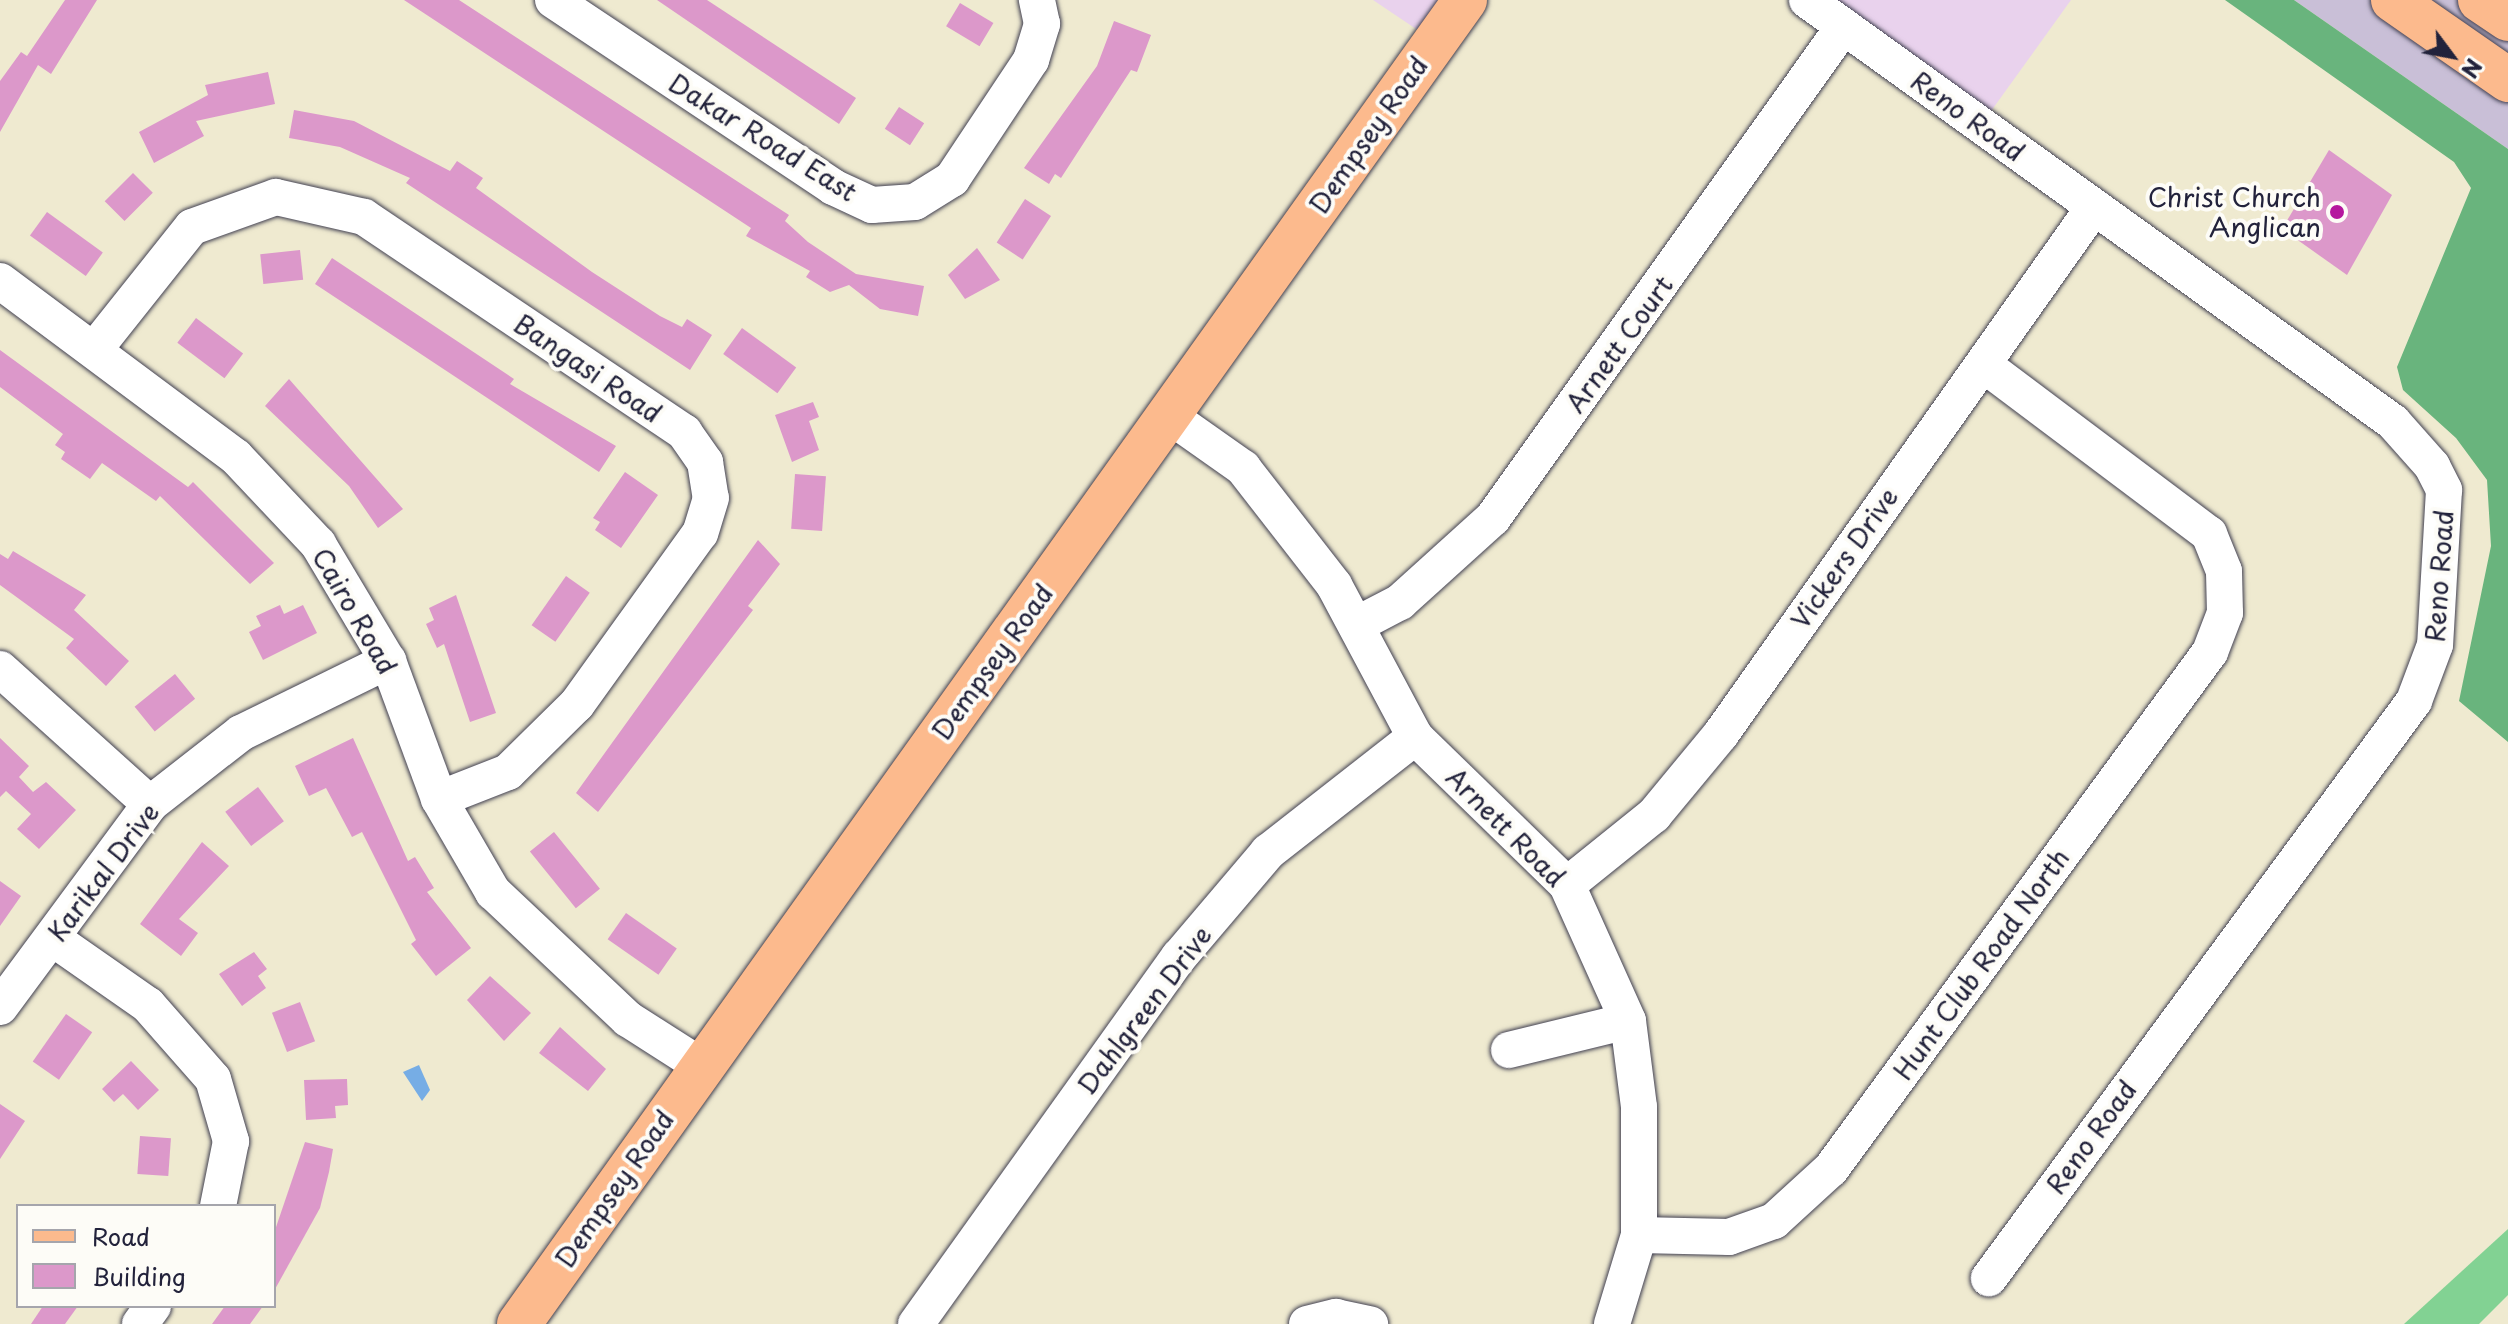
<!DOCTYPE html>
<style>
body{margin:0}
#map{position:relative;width:2508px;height:1324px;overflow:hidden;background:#efead0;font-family:"Playpen Sans",sans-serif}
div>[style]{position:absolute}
.built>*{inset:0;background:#e9d2ed}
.industrial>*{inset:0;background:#c9bfd7}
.green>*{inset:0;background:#82d293}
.forest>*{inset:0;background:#69b47d}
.water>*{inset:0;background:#76ade5}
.building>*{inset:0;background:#dc98ca;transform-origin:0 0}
.roads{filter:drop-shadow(0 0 2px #414051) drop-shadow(0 0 2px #414051)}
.minor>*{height:36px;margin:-18px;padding:0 18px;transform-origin:18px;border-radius:18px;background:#fff}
.major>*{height:44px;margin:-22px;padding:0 22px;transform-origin:22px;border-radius:22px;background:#fcba8d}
.dots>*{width:22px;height:22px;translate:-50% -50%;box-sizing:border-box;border:4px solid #fdfcf7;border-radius:50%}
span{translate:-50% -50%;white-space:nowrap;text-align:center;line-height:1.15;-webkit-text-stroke:8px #fdfcf7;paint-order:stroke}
.street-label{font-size:26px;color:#22223b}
.poi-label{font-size:26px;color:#22223b}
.right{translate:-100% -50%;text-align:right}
.legend{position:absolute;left:16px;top:1204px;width:260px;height:104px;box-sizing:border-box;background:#fdfcf7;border:2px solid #a5a5ac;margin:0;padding:10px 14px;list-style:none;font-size:24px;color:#22223b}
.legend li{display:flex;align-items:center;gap:16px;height:40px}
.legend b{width:40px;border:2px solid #a5a5ac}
.north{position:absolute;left:2412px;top:16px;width:80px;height:80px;-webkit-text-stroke:6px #fdfcf7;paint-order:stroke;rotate:122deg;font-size:22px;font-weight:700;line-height:32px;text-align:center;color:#22223b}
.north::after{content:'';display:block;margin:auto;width:28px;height:36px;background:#22223b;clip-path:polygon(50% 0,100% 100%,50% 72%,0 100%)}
</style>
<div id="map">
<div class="built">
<i style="clip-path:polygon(1373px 0,1463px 0,1434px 41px)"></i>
<i style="clip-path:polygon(1807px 0,2071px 0,1981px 125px)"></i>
</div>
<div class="industrial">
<i style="clip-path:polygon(2294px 0,2508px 0,2508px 149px)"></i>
</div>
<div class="green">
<i style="clip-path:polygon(2508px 1229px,2508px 1295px,2479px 1324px,2404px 1324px)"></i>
</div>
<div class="forest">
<i style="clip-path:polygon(2225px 0,2294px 0,2508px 149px,2508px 742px,2459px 701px,2491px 546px,2487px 480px,2456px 438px,2403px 390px,2397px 367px,2471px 188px,2454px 162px)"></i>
</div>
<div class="water">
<i style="clip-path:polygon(419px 1065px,430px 1090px,422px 1101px,403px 1072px)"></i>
</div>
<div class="building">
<i style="clip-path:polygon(65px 0,97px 0,51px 74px,38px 65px,0 132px,0 81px,21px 52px,27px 56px)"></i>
<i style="clip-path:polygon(404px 0,459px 0,789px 215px,785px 221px,808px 242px,856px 274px,924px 286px,918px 316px,880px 309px,849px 285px,830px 292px,806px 277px,810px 271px,746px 236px,751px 228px)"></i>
<i style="clip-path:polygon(657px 0,707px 0,856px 98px,839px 124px)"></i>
<i style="left:960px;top:3px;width:39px;height:27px;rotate:31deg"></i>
<i style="clip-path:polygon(1114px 21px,1151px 35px,1137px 72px,1131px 70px,1061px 178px,1055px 174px,1049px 184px,1024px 168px,1097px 66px)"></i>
<i style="clip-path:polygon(268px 72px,275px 104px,196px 121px,204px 136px,154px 163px,139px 132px,208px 95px,205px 85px)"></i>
<i style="left:899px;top:107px;width:30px;height:26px;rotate:33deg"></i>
<i style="clip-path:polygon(294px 110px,354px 121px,450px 171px,457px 161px,483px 178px,476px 188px,592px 272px,660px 316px,682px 327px,687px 319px,712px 335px,690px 370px,406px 183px,410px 178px,340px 147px,289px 138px)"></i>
<i style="clip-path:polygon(2329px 150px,2392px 195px,2347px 275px,2282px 229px)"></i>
<i style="left:133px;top:173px;width:28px;height:40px;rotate:45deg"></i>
<i style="left:1025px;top:199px;width:31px;height:52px;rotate:33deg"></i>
<i style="left:47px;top:212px;width:69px;height:29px;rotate:36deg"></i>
<i style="clip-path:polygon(977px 248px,1000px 280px,965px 299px,948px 275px)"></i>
<i style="left:300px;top:250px;width:30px;height:40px;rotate:84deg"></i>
<i style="clip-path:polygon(332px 258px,514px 379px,510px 384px,616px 446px,599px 472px,315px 284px)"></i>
<i style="left:196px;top:318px;width:59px;height:31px;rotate:37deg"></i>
<i style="left:742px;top:328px;width:67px;height:32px;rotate:36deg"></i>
<i style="clip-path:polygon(0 350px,188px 487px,193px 482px,274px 563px,250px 584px,160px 496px,156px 501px,102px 463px,90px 479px,61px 459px,65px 452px,55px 445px,63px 434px,0 387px)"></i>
<i style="clip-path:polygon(289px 379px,403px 509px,378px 528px,349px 486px,265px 406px)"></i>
<i style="clip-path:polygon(813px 402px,819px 417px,809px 421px,819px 450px,792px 462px,775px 415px)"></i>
<i style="clip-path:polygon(625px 472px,658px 495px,621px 548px,595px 530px,600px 522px,593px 518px)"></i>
<i style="left:795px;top:474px;width:31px;height:55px;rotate:4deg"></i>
<i style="clip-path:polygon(758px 540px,780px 564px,748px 606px,753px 610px,598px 812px,576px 793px)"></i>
<i style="clip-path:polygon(13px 551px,86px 595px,74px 610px,129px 661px,106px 686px,66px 648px,74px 639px,0 585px,0 554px,8px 559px)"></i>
<i style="left:566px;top:576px;width:29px;height:60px;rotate:35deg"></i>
<i style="clip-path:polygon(456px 595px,496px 713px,470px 722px,444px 644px,437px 648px,426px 624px,434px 620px,429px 608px)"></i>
<i style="clip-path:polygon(280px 605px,284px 614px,303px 605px,317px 633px,263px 660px,249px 632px,261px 626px,256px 616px)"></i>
<i style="left:175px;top:674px;width:32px;height:52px;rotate:51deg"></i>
<i style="clip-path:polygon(0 738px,29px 766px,19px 777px,33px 792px,46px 782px,76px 810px,39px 849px,17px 829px,31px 814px,6px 791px,0 797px)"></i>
<i style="clip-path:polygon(353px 738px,408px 861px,415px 857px,434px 888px,427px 892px,471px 948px,436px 976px,411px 944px,416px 940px,362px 832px,352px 837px,326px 788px,309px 796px,295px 766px)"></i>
<i style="left:258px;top:787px;width:43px;height:41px;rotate:53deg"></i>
<i style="left:554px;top:832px;width:73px;height:31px;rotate:51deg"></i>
<i style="clip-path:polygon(202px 842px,229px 866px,179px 919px,198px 933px,181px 956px,140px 924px)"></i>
<i style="clip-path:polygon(0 881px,21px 896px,0 926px)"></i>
<i style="left:626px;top:913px;width:62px;height:32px;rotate:35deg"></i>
<i style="clip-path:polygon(254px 952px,267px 969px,258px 976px,266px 988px,242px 1006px,219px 974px)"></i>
<i style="clip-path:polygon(490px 976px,531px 1013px,504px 1041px,467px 1000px)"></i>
<i style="left:300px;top:1002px;width:42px;height:30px;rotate:69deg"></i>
<i style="left:66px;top:1014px;width:32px;height:58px;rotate:35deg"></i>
<i style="clip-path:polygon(560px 1027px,606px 1069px,588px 1091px,539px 1053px)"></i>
<i style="clip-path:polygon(131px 1061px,159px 1090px,138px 1110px,123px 1094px,114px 1102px,102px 1089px)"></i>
<i style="clip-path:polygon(347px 1079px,348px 1105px,335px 1106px,336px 1118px,306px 1120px,304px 1080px)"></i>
<i style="clip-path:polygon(0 1104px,25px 1121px,0 1159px)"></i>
<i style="left:140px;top:1136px;width:31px;height:38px;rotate:4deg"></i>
<i style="clip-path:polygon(305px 1142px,333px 1149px,329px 1172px,320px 1208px,274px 1291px,274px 1233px)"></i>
<i style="clip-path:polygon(43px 1306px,78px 1306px,65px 1324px,31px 1324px)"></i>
<i style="clip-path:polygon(225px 1306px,263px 1306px,250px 1324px,212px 1324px)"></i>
</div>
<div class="roads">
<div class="minor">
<i style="left:553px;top:0;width:337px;rotate:33.7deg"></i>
<i style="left:833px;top:187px;width:43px;rotate:24.8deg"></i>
<i style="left:872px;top:205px;width:43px;rotate:-4deg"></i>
<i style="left:915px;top:202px;width:44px;rotate:-31.9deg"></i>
<i style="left:952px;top:179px;width:143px;rotate:-56.4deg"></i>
<i style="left:1031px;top:60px;width:38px;rotate:-73deg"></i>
<i style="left:1042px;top:24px;width:25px;rotate:-102deg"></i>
<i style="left:1807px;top:0;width:722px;rotate:35.76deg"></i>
<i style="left:2393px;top:422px;width:59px;rotate:48.4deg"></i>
<i style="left:2432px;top:466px;width:27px;rotate:63deg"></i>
<i style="left:2444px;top:490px;width:155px;rotate:93.3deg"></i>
<i style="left:2435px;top:645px;width:60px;rotate:110.6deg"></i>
<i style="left:2414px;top:701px;width:717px;rotate:126.37deg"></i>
<i style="left:0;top:281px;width:294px;rotate:36.7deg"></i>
<i style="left:236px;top:457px;width:120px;rotate:46.7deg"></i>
<i style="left:318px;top:544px;width:136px;rotate:59.1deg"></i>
<i style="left:388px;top:661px;width:147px;rotate:69.7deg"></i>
<i style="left:439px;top:799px;width:108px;rotate:59.9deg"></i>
<i style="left:493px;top:892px;width:185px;rotate:43.3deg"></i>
<i style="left:628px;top:1019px;width:85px;rotate:32.6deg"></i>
<i style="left:94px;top:350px;width:157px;rotate:-51.5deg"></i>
<i style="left:192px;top:227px;width:89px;rotate:-19.7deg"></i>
<i style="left:276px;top:197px;width:90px;rotate:12.8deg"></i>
<i style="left:364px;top:217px;width:386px;rotate:33.9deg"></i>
<i style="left:684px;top:432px;width:37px;rotate:55deg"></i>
<i style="left:705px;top:462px;width:36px;rotate:81deg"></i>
<i style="left:711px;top:498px;width:37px;rotate:107deg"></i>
<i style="left:700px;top:533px;width:211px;rotate:125.7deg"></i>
<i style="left:577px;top:704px;width:97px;rotate:135.4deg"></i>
<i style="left:508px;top:772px;width:74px;rotate:158.6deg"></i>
<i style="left:1168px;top:415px;width:92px;rotate:35.2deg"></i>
<i style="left:1243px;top:468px;width:148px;rotate:52.1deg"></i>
<i style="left:1334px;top:585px;width:172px;rotate:61.9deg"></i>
<i style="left:1415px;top:737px;width:212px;rotate:44.2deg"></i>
<i style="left:1567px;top:885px;width:149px;rotate:65.8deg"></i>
<i style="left:1628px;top:1021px;width:87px;rotate:82.7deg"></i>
<i style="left:1639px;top:1107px;width:128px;rotate:90deg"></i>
<i style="left:1639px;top:1235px;width:93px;rotate:106.9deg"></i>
<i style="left:1356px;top:625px;width:50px;rotate:-27.6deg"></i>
<i style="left:1400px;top:602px;width:125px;rotate:-42.1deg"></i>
<i style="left:1493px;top:518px;width:604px;rotate:-54.5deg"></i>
<i style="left:0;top:669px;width:202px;rotate:42deg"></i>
<i style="left:1567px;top:885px;width:112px;rotate:-38.8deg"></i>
<i style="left:1654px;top:815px;width:105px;rotate:-50.4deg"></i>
<i style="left:1721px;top:734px;width:646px;rotate:-54.71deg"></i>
<i style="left:52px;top:938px;width:117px;rotate:34.9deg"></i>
<i style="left:148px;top:1005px;width:98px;rotate:48.7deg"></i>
<i style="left:213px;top:1079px;width:65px;rotate:73.8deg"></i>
<i style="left:231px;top:1141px;width:66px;rotate:101.3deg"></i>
<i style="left:0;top:1007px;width:252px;rotate:-53.5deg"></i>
<i style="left:150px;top:804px;width:115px;rotate:-38deg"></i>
<i style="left:241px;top:733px;width:164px;rotate:-26.1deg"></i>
<i style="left:1509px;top:1050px;width:122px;rotate:-13.7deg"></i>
<i style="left:1639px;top:1235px;width:90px;rotate:1.3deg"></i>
<i style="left:1729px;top:1237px;width:48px;rotate:-19.6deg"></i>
<i style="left:1774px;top:1221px;width:77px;rotate:-42.4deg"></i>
<i style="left:1831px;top:1169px;width:641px;rotate:-53.76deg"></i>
<i style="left:2210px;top:652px;width:42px;rotate:-69deg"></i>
<i style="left:2225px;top:613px;width:42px;rotate:-91.4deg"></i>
<i style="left:2224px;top:571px;width:40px;rotate:-112deg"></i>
<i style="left:2209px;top:534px;width:281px;rotate:-143.1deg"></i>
<i style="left:140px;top:1324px;width:22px;rotate:-54deg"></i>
<i style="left:916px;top:1324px;width:452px;rotate:-54.4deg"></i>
<i style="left:1179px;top:957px;width:138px;rotate:-49.7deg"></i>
<i style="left:1268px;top:852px;width:187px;rotate:-38deg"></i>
<i style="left:1307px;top:1324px;width:30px;rotate:-14deg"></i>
<i style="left:1336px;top:1317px;width:35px;rotate:12deg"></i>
</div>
<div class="major">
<i style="left:2393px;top:0;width:140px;rotate:34.8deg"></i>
<i style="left:2480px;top:0;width:34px;rotate:34deg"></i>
<i style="left:519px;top:1324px;width:1627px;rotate:-54.45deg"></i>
</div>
</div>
<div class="dots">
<i style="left:2337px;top:212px;background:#b5179e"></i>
</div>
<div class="street-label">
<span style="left:1968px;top:116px;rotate:36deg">Reno Road</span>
<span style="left:1368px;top:135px;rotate:-55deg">Dempsey Road</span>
<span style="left:763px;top:137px;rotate:32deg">Dakar Road East</span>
<span style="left:1619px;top:344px;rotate:-54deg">Arnett Court</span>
<span style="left:588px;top:368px;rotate:34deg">Bangasi Road</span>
<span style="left:1844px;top:558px;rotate:-55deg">Vickers Drive</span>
<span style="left:2439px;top:576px;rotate:-86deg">Reno Road</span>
<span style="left:355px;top:611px;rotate:60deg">Cairo Road</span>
<span style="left:992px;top:662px;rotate:-54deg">Dempsey Road</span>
<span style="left:1506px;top:827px;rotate:45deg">Arnett Road</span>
<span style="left:103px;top:872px;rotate:-53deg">Karikal Drive</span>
<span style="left:1981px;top:964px;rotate:-54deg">Hunt Club Road North</span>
<span style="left:1144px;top:1010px;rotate:-53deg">Dahlgreen Drive</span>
<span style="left:2091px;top:1137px;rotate:-54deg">Reno Road</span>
<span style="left:614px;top:1189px;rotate:-55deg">Dempsey Road</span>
</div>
<div class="poi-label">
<span class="right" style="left:2321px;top:212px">Christ Church<br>Anglican</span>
</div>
<ul class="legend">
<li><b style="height:10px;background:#fcba8d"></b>Road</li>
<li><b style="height:22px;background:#dc98ca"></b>Building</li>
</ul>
<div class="north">N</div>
</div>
